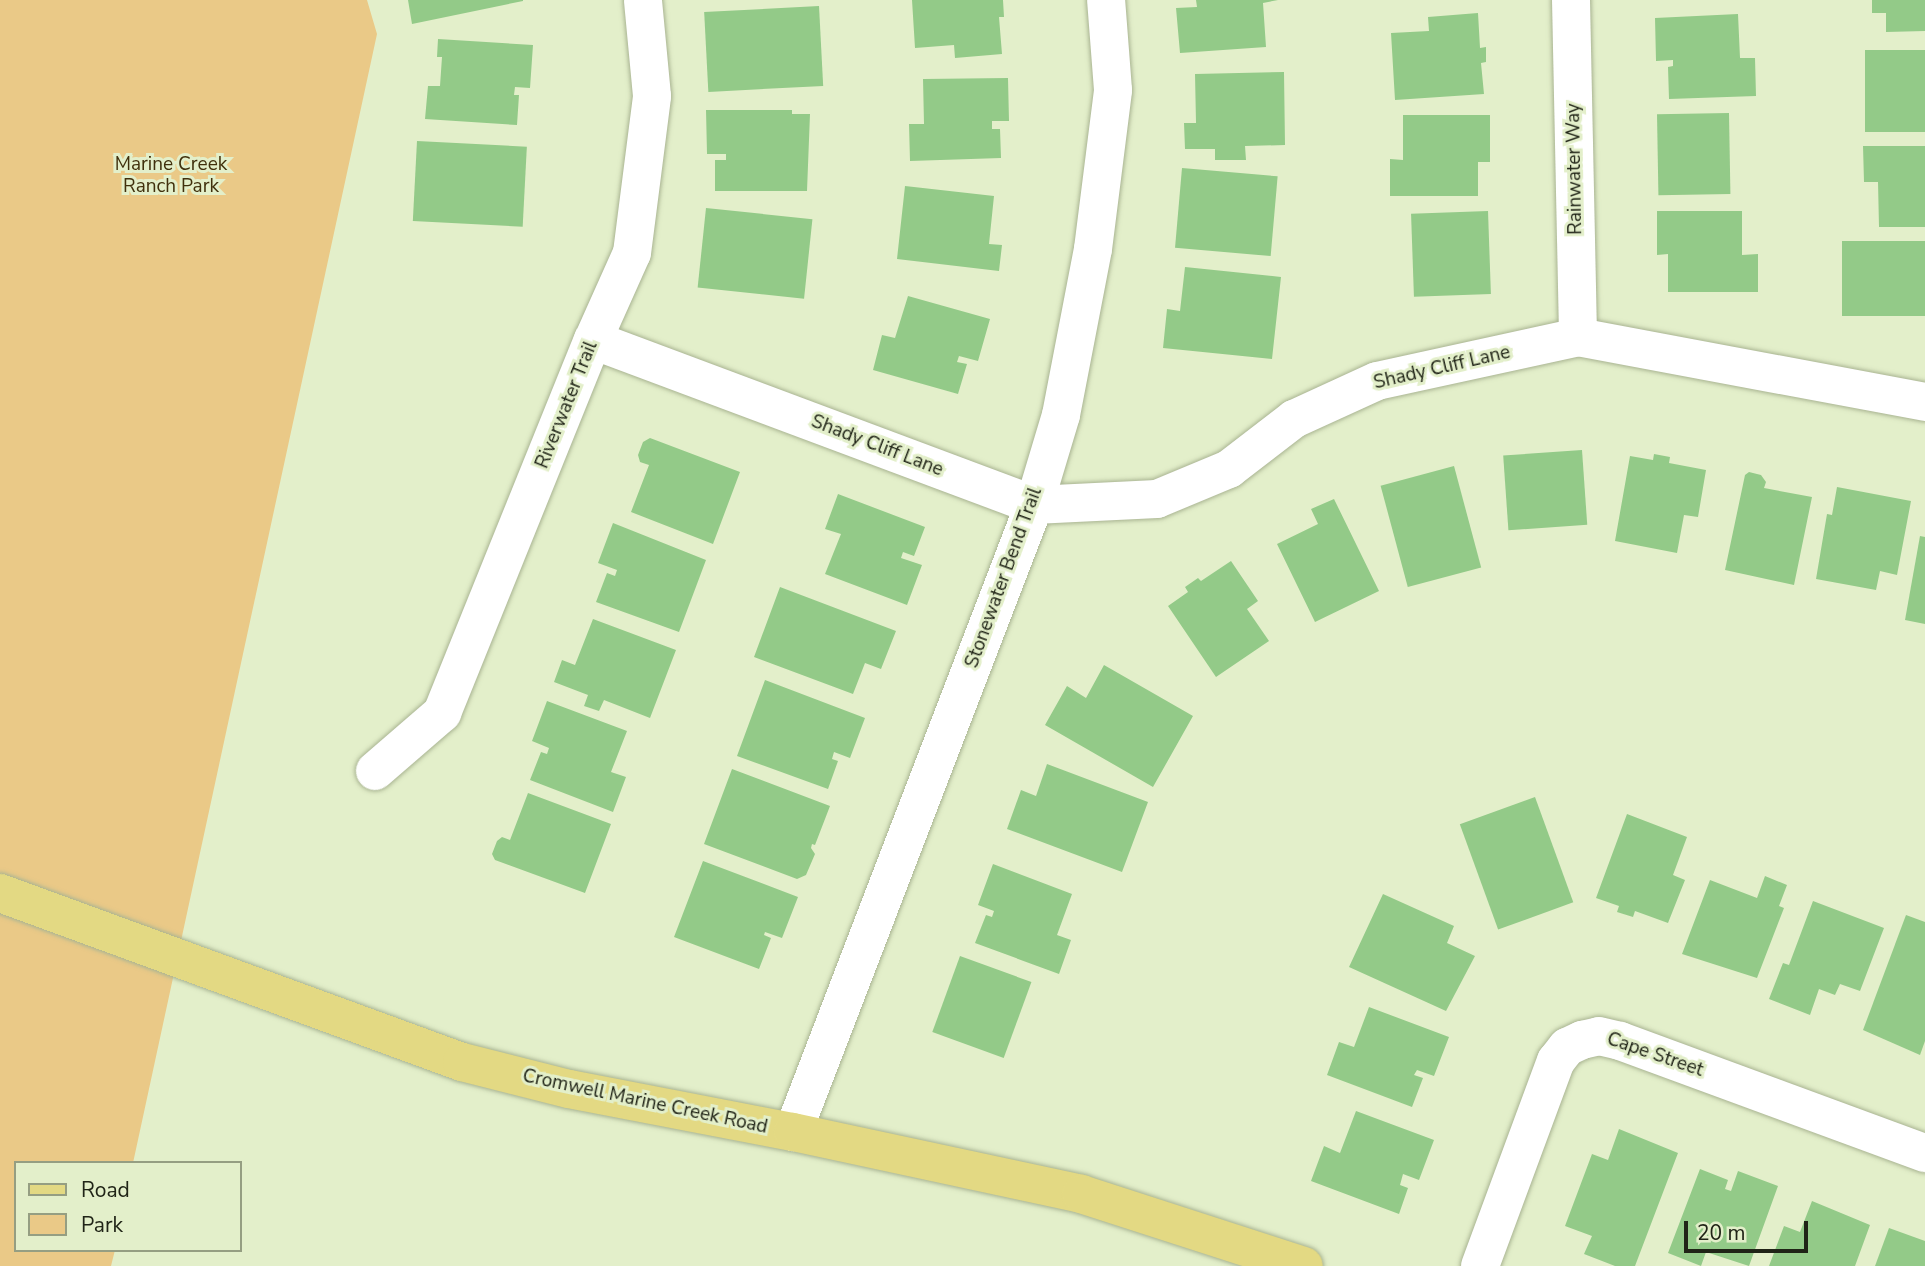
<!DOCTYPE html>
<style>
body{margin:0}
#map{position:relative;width:1925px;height:1266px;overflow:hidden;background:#e3efca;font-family:"Nunito Sans",sans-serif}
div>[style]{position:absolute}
.green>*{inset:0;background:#eac987}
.building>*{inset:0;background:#93ca88;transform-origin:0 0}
.roads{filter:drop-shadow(0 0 2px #a9b492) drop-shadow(0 0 2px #a9b492)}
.minor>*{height:38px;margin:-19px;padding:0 19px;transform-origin:19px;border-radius:19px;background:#fff}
.major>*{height:38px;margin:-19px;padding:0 19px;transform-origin:19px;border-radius:19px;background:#e3d983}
span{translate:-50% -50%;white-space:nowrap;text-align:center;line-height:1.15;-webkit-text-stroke:6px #e3efca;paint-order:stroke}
.park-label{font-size:19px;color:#40300c}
.street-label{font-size:19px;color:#202417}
.legend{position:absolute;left:14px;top:1161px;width:228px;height:91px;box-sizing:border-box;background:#e3efca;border:2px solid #959e82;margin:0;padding:9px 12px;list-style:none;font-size:21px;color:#202417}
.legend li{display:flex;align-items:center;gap:14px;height:35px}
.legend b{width:35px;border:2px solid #959e82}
.scale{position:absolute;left:1684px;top:1221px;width:124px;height:32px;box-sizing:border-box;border:4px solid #202417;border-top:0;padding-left:9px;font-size:21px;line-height:24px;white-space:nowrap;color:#202417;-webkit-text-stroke:5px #e3efca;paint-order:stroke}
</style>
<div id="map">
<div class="green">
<i style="clip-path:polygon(0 0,367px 0,377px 34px,133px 1163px,16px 1163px,16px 1250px,115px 1250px,111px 1266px,0 1266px)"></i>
</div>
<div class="building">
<i style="clip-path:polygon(408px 0,523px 0,523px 1px,412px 24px)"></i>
<i style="clip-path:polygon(912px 0,1003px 0,1004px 17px,999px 17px,1002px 54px,955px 58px,954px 45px,915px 48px)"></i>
<i style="clip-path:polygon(1196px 0,1278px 0,1263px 3px,1266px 47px,1180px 53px,1176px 8px,1197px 7px)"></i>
<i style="clip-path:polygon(1872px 0,1925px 0,1925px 31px,1886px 32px,1886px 13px,1872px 13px)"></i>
<i style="left:819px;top:6px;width:80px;height:115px;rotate:87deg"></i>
<i style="clip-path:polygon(1478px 13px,1480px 48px,1486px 47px,1486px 62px,1481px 63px,1484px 94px,1395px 100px,1391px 33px,1429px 31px,1428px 17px)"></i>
<i style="clip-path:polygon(1738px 14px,1740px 58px,1755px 58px,1756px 96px,1669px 99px,1668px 67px,1673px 66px,1673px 60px,1656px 61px,1655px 18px)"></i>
<i style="clip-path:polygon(438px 39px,533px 45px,530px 88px,515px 87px,514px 95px,519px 95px,517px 125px,425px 119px,428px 86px,440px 86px,442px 57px,437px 57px)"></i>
<i style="left:1925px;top:50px;width:82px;height:60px;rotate:90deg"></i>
<i style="clip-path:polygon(1284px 72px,1285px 145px,1245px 146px,1246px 160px,1215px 160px,1215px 149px,1185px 149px,1184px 123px,1196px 123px,1195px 74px)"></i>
<i style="clip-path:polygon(1008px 78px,1009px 121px,992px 121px,992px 129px,1000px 129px,1001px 158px,910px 161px,909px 124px,924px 124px,923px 79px)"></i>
<i style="clip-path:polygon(706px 110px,792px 110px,792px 114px,810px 114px,807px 191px,715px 191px,715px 160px,726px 160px,726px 154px,707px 154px)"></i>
<i style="left:1729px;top:113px;width:81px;height:72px;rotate:89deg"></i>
<i style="clip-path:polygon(1403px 115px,1490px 115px,1490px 162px,1478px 162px,1478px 196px,1390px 196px,1390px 159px,1403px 160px)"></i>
<i style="left:417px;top:141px;width:110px;height:80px;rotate:3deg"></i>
<i style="clip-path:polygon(1863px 146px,1925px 146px,1925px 227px,1879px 227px,1878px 182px,1864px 182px)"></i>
<i style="left:1182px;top:168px;width:96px;height:80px;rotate:5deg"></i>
<i style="clip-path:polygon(905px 186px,994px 196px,989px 244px,1002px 245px,999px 271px,897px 259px)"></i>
<i style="left:706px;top:208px;width:107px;height:80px;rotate:6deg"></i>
<i style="left:1488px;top:211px;width:83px;height:77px;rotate:88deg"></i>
<i style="clip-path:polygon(1657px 211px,1742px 211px,1742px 255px,1758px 254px,1758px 292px,1668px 292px,1668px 254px,1657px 255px)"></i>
<i style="left:1842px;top:241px;width:83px;height:75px"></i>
<i style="clip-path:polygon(1185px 267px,1281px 277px,1272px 359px,1163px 348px,1167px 309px,1180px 311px)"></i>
<i style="clip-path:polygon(908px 296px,990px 319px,978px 361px,959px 356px,957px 362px,967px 364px,958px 394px,873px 370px,882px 335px,895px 338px)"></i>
<i style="clip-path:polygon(650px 438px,740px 472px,713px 544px,631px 512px,649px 465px,640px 462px,638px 455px,643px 442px)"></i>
<i style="left:1582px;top:450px;width:75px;height:79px;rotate:86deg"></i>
<i style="clip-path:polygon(1654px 454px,1670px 457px,1669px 463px,1706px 470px,1698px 517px,1684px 515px,1677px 553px,1615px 541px,1630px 456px,1653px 460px)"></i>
<i style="left:1454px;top:466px;width:105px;height:76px;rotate:75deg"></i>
<i style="clip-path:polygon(1749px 472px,1761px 475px,1766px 482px,1764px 488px,1812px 497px,1794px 585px,1725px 570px,1745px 475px)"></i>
<i style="clip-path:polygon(1837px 487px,1911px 501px,1897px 575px,1880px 571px,1876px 590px,1816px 579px,1827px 514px,1832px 515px)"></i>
<i style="clip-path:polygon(838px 494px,925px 527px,914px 556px,903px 552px,901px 558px,922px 565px,907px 605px,825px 574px,841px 534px,825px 529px)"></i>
<i style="clip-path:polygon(1334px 499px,1379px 591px,1315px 622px,1277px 544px,1318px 524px,1311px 509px)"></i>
<i style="clip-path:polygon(613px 523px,706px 560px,679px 632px,596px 602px,607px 573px,615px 576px,617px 570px,598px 563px)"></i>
<i style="clip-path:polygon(1920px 536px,1925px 537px,1925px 624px,1905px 620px)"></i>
<i style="clip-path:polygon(1231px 561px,1258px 601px,1247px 609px,1269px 641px,1216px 677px,1168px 606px,1188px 592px,1185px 587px,1198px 578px,1201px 581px)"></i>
<i style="clip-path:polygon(780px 587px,896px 631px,881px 669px,865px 663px,853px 694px,754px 657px)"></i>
<i style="clip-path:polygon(593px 619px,676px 650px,650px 718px,604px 700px,599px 711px,584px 706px,588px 695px,554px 682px,562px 660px,575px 665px)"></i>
<i style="clip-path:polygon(1104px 665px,1193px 716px,1153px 787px,1045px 725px,1067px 686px,1086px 698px)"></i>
<i style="clip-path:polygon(765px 680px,865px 718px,850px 758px,834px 752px,832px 759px,838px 761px,828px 789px,737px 756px)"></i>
<i style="clip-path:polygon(547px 701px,627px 731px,611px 772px,626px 777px,613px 812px,530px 780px,541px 752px,547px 754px,549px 748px,532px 741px)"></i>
<i style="clip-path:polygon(1047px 764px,1148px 802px,1122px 872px,1007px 829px,1021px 790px,1036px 796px)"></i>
<i style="clip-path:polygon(732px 769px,830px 806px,815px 845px,812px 844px,811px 848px,815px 854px,806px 875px,797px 879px,704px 844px)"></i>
<i style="clip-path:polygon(528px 793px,611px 824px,585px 893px,495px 860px,492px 854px,497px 841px,502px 837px,510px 840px)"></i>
<i style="left:1535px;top:797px;width:112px;height:80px;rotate:70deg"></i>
<i style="clip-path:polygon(1627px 814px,1687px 837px,1673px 875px,1685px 880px,1668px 923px,1635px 911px,1633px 917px,1617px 912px,1619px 906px,1596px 898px)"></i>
<i style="clip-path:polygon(703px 861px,798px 897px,782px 938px,765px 932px,764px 935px,771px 938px,759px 969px,674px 937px)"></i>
<i style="clip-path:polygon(993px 864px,1072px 894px,1057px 935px,1071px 940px,1059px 974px,975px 943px,986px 915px,992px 917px,994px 911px,978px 905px)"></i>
<i style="clip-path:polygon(1765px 876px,1787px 885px,1779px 906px,1784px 908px,1757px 978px,1682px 954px,1710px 880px,1757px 898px)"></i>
<i style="clip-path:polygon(1383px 894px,1454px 926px,1447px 943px,1475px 956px,1446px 1011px,1349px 967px)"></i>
<i style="clip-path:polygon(1813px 901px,1884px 928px,1860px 991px,1840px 984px,1835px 995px,1819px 989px,1810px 1015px,1769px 999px,1783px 963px,1789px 965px)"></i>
<i style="clip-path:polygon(1906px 915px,1925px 922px,1925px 1041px,1920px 1055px,1863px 1030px)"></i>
<i style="left:960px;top:956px;width:76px;height:81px;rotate:20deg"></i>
<i style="clip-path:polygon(1369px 1007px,1449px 1037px,1434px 1076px,1417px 1070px,1414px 1075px,1423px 1078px,1412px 1107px,1327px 1075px,1339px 1042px,1354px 1047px)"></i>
<i style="clip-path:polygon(1356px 1111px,1434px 1140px,1419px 1180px,1403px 1174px,1400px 1185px,1408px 1188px,1399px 1214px,1311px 1181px,1324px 1146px,1340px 1153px)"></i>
<i style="clip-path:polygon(1619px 1129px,1678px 1153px,1635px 1266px,1615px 1266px,1584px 1254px,1592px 1236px,1565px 1226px,1592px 1154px,1608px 1160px)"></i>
<i style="clip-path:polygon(1700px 1169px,1728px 1180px,1725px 1189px,1731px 1191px,1738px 1171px,1778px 1186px,1749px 1266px,1706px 1252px,1701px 1266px,1668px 1253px)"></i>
<i style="clip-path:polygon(1812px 1201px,1870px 1225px,1855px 1266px,1769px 1266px,1784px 1226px,1800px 1232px)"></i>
<i style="clip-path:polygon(1889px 1228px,1925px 1241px,1925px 1266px,1875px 1266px)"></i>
</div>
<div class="roads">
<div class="minor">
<i style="left:1571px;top:0;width:337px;rotate:88.8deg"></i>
<i style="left:593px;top:340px;width:471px;rotate:20.5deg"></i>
<i style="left:1034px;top:505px;width:123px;rotate:-2.8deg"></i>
<i style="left:1157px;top:499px;width:78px;rotate:-22.6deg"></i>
<i style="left:1229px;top:469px;width:82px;rotate:-37.6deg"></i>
<i style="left:1294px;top:419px;width:91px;rotate:-24.6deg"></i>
<i style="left:1377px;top:381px;width:206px;rotate:-12.3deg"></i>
<i style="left:1578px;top:337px;width:353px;rotate:10.6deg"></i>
<i style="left:375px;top:771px;width:89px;rotate:-40.9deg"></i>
<i style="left:442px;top:713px;width:402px;rotate:-68deg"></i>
<i style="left:593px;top:340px;width:95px;rotate:-65.9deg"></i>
<i style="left:632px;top:253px;width:158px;rotate:-82.7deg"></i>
<i style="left:652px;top:96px;width:96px;rotate:-95.4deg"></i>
<i style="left:793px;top:1132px;width:672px;rotate:-68.97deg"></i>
<i style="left:1034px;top:505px;width:94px;rotate:-73.3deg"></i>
<i style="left:1061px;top:415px;width:169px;rotate:-79.1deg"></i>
<i style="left:1093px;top:249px;width:160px;rotate:-82.8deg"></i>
<i style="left:1113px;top:90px;width:90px;rotate:-94.4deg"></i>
<i style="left:1480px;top:1266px;width:219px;rotate:-69.7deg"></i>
<i style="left:1556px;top:1061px;width:18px;rotate:-52deg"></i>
<i style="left:1567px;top:1047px;width:17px;rotate:-25deg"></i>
<i style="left:1582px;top:1040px;width:17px;rotate:-13deg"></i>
<i style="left:1599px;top:1036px;width:22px;rotate:13deg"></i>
<i style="left:1620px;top:1041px;width:325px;rotate:20.2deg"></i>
</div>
<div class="major">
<i style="left:0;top:893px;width:492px;rotate:20.1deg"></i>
<i style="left:462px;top:1062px;width:110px;rotate:14.2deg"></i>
<i style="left:569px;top:1089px;width:228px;rotate:10.9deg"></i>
<i style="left:793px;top:1132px;width:295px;rotate:12.1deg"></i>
<i style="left:1081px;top:1194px;width:234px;rotate:17.9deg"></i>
</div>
</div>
<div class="park-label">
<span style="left:171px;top:176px">Marine Creek<br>Ranch Park</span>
</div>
<div class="street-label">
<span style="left:1575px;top:169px;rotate:-91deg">Rainwater Way</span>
<span style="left:1442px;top:368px;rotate:-13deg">Shady Cliff Lane</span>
<span style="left:567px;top:405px;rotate:-68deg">Riverwater Trail</span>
<span style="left:877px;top:446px;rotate:21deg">Shady Cliff Lane</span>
<span style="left:1004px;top:578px;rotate:-70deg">Stonewater Bend Trail</span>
<span style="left:1655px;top:1055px;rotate:19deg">Cape Street</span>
<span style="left:645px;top:1102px;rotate:12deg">Cromwell Marine Creek Road</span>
</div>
<ul class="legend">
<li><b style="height:9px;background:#e3d983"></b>Road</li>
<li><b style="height:19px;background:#eac987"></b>Park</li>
</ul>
<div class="scale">20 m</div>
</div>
